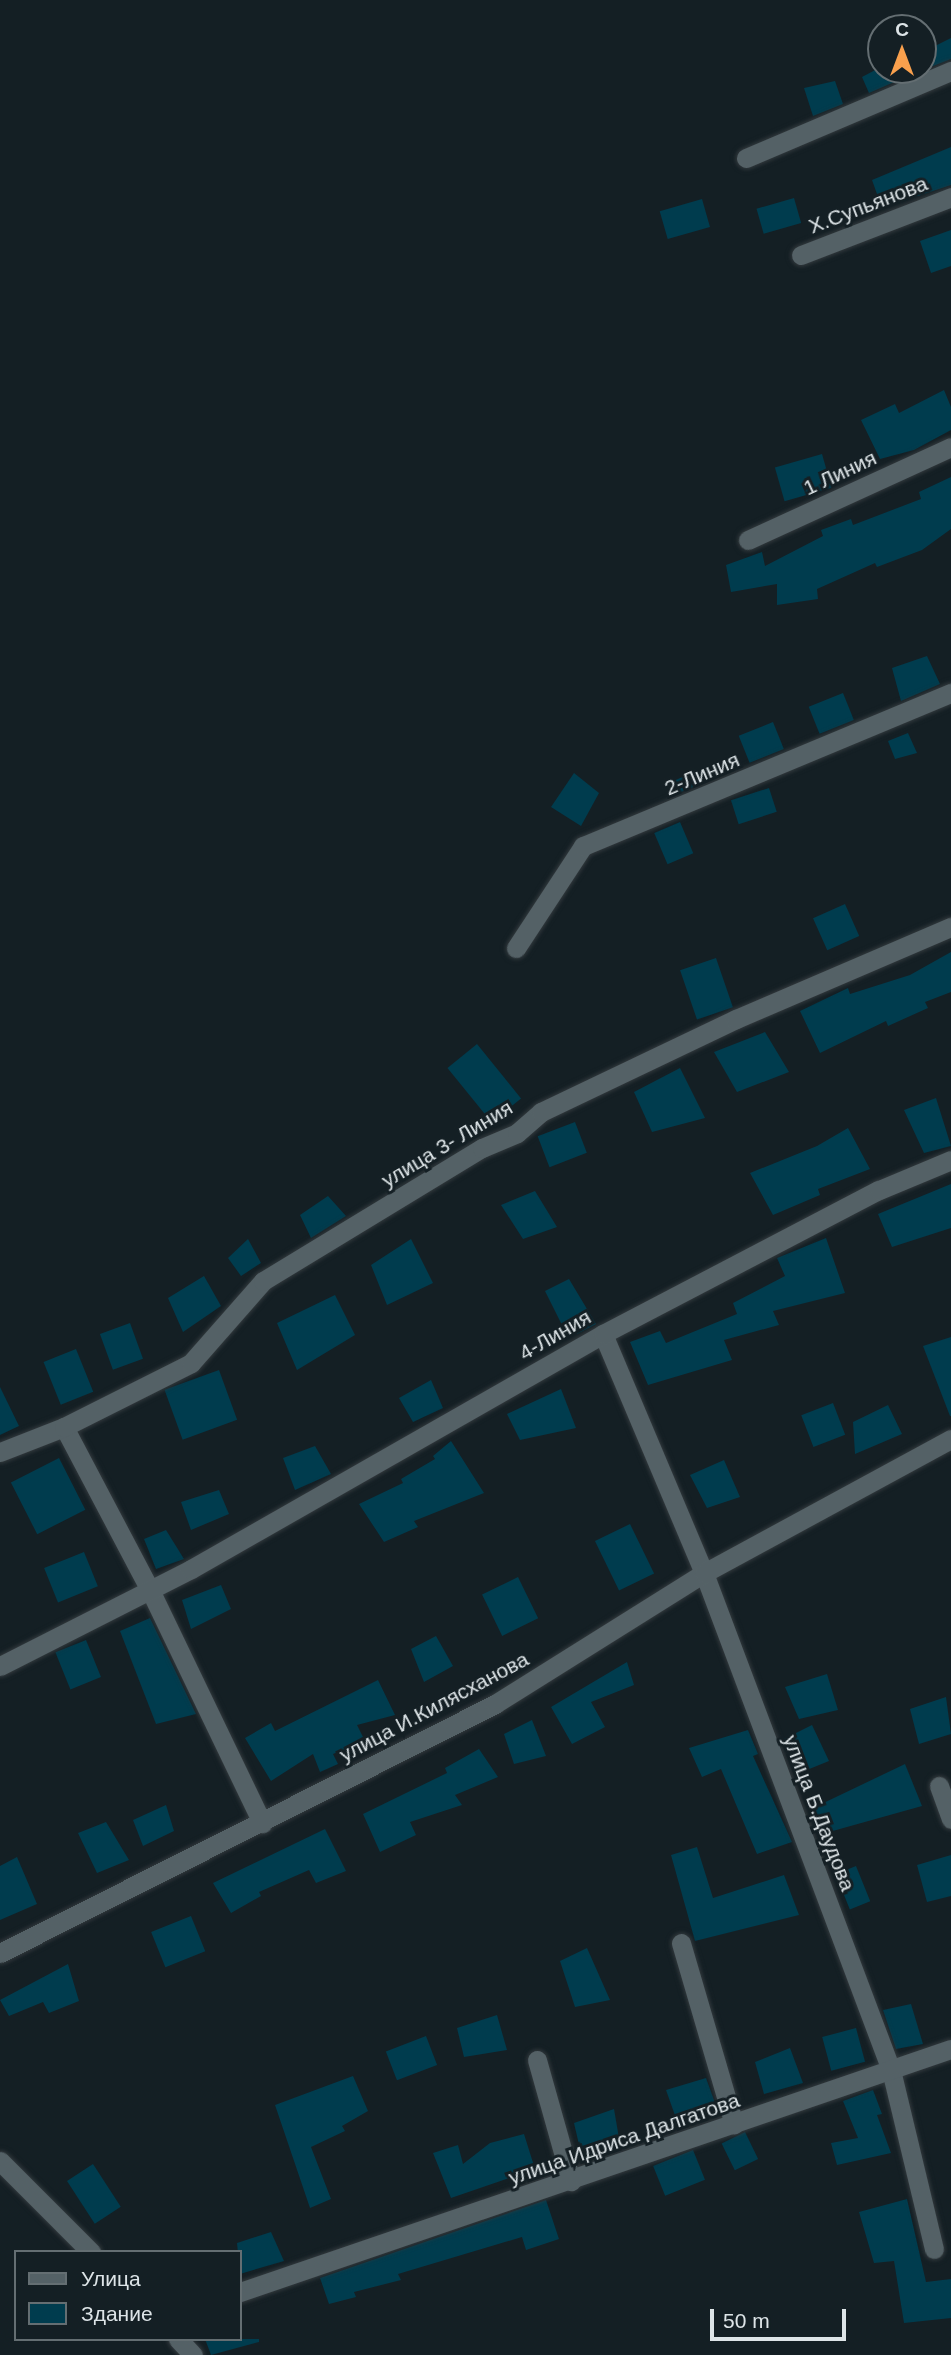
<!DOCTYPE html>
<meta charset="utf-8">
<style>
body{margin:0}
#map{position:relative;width:951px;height:2355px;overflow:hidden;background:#141f24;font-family:Arial,sans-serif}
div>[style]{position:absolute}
.building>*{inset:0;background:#003c4e;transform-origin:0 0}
.roads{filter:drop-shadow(0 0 2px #32393d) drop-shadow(0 0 2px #32393d)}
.minor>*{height:19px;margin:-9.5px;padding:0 9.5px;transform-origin:9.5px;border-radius:9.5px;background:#546166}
span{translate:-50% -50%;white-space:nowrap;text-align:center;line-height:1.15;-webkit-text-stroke:6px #141f24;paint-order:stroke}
.street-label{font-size:21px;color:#dde4e7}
.legend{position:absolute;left:14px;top:2250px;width:228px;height:91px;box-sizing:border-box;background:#141f24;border:2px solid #646e72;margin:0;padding:9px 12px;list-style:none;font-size:21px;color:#dde4e7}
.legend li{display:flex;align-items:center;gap:14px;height:35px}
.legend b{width:35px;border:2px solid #646e72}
.north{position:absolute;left:867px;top:14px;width:70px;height:70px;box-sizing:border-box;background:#141f24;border:2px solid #646e72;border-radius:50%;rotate:0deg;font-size:19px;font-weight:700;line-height:28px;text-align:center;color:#dde4e7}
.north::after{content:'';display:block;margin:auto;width:24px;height:32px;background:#f9a04d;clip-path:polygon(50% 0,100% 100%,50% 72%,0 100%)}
.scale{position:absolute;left:710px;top:2309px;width:136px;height:32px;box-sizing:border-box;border:4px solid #dde4e7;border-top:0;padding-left:9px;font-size:21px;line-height:24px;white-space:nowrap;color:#dde4e7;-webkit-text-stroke:5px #141f24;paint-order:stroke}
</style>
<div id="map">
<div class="building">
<i style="clip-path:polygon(951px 38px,951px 59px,923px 70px,923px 52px)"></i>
<i style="clip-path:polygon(879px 68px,880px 70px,922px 70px,869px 93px,862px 77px)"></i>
<i style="clip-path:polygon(835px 81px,843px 104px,813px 116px,804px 88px)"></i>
<i style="clip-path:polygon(951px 147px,951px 185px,882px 208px,872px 180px)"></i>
<i style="left:794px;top:198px;width:26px;height:39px;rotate:74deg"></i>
<i style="left:702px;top:199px;width:29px;height:44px;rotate:74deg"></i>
<i style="clip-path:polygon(951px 230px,951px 266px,931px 273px,920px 241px)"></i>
<i style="clip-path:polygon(944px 390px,951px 407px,951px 430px,914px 450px,880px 459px,861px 420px,895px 404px,899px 413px)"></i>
<i style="left:822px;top:454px;width:35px;height:49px;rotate:74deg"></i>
<i style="clip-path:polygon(951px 477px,951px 529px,922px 550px,877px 567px,875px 563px,817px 589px,818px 599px,777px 605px,777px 584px,731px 592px,726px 565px,762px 552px,765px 566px,823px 536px,821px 530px,851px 519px,853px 525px,921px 499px,919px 492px)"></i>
<i style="clip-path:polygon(927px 656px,940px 684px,901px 701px,892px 668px)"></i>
<i style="left:843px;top:693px;width:29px;height:37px;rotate:68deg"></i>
<i style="left:773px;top:722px;width:29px;height:37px;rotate:68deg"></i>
<i style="clip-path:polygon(908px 733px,917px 753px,895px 759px,888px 741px)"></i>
<i style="clip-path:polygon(696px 771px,703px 783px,676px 794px,669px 783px)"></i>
<i style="clip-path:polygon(574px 773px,599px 793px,581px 826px,551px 807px)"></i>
<i style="left:769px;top:788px;width:25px;height:40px;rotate:72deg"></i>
<i style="left:680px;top:822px;width:34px;height:28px;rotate:67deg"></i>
<i style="left:845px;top:904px;width:35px;height:35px;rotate:66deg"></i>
<i style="clip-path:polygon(951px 952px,951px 992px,925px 1002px,928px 1008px,888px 1026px,886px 1021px,820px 1053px,800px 1011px,848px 988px,850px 994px,910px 975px)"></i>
<i style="left:716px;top:958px;width:52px;height:38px;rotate:71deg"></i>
<i style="clip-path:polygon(765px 1032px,789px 1072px,737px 1092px,714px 1052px)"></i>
<i style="left:477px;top:1044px;width:70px;height:38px;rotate:51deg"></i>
<i style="clip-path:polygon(680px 1068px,705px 1118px,652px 1132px,634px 1092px)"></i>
<i style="clip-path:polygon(936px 1098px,951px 1146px,924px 1153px,904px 1110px)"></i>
<i style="left:575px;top:1122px;width:33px;height:40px;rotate:69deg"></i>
<i style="clip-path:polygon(848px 1128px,870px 1169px,818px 1189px,820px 1195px,773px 1215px,750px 1173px,817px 1146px)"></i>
<i style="clip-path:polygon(951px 1184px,951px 1228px,892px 1247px,878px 1214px)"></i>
<i style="clip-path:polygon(535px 1191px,557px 1227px,523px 1239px,501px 1205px)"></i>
<i style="clip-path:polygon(328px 1196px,346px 1216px,311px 1238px,300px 1215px)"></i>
<i style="clip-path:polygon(826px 1238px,845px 1293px,773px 1311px,779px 1325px,724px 1340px,732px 1360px,648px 1385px,630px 1342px,660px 1331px,666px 1343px,737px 1314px,733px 1303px,785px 1276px,777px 1258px)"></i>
<i style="clip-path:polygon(248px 1239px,261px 1263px,241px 1276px,228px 1258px)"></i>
<i style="clip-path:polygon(411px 1239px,433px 1283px,387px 1305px,371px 1265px)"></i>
<i style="clip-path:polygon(204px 1276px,221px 1306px,183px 1332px,168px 1298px)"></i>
<i style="clip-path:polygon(569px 1279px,596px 1324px,577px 1334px,567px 1335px,545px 1291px)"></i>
<i style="clip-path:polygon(335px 1295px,355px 1335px,297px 1370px,277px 1323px)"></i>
<i style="left:130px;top:1323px;width:38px;height:32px;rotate:70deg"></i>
<i style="clip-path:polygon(951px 1337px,951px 1416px,950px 1416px,923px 1346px)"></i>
<i style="left:76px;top:1349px;width:46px;height:35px;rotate:68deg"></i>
<i style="left:219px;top:1370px;width:53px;height:58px;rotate:70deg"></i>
<i style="clip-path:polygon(431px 1380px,443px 1408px,413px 1422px,399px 1398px)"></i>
<i style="clip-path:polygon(0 1387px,19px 1426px,0 1435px)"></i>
<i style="clip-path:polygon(561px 1389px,576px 1428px,520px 1440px,507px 1414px)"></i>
<i style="left:833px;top:1403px;width:34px;height:34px;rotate:69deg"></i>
<i style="clip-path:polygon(888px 1405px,902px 1434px,855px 1454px,853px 1422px)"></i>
<i style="clip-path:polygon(451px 1441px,484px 1493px,414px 1521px,418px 1527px,384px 1542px,359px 1504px,403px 1483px,401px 1479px,435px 1459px,433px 1456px)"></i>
<i style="clip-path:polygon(315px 1446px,331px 1474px,295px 1490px,283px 1458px)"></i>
<i style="left:59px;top:1458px;width:58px;height:54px;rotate:63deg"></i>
<i style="clip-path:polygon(724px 1460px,740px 1497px,707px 1508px,690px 1475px)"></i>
<i style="clip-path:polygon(219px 1490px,229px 1514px,191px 1530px,181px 1502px)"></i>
<i style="left:630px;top:1524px;width:55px;height:39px;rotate:64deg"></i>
<i style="clip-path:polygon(166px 1530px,184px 1559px,156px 1569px,144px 1539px)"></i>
<i style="left:84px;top:1552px;width:37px;height:43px;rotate:68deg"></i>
<i style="left:518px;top:1577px;width:46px;height:40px;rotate:64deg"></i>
<i style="clip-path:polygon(221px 1585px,231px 1609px,191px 1629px,182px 1600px)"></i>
<i style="clip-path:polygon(150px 1618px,196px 1714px,156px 1724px,120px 1631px)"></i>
<i style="clip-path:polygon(436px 1636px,453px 1666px,424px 1682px,411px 1649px)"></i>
<i style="left:86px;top:1640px;width:40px;height:33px;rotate:68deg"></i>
<i style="clip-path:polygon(627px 1662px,634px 1685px,591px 1702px,605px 1727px,572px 1744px,551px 1707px)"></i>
<i style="clip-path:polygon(827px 1674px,838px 1710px,799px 1719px,785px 1687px)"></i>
<i style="clip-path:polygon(378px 1680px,395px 1715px,357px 1725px,365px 1741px,333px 1754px,338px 1764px,320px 1772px,313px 1754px,271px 1781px,245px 1738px,271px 1723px,275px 1731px)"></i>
<i style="clip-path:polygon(946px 1697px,951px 1734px,919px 1744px,910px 1709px)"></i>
<i style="clip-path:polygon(532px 1720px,546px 1756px,514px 1764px,504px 1734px)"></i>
<i style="clip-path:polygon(812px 1725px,829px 1761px,797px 1774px,784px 1739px)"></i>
<i style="clip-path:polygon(748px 1730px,758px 1754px,753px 1756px,792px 1842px,757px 1854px,721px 1769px,702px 1777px,689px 1748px)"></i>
<i style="clip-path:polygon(479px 1749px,498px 1777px,455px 1795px,462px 1805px,410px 1822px,416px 1835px,380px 1852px,363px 1814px,447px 1773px,445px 1768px)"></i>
<i style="clip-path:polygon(905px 1764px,922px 1806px,822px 1834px,813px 1808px)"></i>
<i style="clip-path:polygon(166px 1805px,174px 1831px,143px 1846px,133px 1820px)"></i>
<i style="clip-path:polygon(106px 1822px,129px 1860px,97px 1873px,78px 1833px)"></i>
<i style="clip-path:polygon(325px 1829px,346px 1871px,316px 1883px,309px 1870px,259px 1892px,261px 1896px,231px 1913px,213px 1883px)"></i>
<i style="clip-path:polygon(697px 1847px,713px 1898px,784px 1875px,799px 1915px,695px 1941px,671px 1855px)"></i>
<i style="clip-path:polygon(951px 1855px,951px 1896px,927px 1902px,917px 1865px)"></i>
<i style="clip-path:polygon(17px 1857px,37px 1904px,0 1920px,0 1866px)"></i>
<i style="left:856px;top:1866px;width:38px;height:22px;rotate:68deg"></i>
<i style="left:191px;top:1916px;width:38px;height:43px;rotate:68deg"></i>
<i style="clip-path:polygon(587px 1948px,610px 2000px,575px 2007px,560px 1961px)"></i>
<i style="clip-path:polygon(68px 1964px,79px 2001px,49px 2013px,43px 2002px,9px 2016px,0 2000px)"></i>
<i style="clip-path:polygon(911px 2004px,923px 2044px,896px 2049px,883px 2010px)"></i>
<i style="clip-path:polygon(497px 2015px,507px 2050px,464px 2057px,457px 2028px)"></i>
<i style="left:856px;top:2028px;width:35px;height:35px;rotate:75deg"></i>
<i style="left:426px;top:2036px;width:31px;height:43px;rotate:69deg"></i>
<i style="clip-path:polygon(790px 2048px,803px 2083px,764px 2094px,755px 2062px)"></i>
<i style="clip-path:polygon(353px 2076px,368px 2111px,342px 2126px,345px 2131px,311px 2147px,331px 2199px,310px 2208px,275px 2105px)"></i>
<i style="clip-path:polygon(706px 2078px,718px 2111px,677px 2121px,666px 2090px)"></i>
<i style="clip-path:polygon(873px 2090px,882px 2114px,877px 2115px,891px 2153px,837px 2165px,831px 2143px,858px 2138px,843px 2101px)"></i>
<i style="clip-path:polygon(614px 2109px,619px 2138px,580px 2149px,574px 2123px)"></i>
<i style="left:745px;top:2132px;width:30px;height:26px;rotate:64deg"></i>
<i style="clip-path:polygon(524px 2134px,535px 2169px,451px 2198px,433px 2153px,458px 2145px,463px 2164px,490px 2143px)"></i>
<i style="left:693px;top:2150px;width:32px;height:43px;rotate:68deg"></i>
<i style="left:93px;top:2164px;width:51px;height:31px;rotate:57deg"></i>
<i style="clip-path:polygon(907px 2199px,926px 2282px,951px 2279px,951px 2318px,904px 2323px,894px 2261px,874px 2263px,859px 2212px)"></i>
<i style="clip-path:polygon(546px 2200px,559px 2239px,526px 2250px,522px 2237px,398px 2274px,401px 2280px,354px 2292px,356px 2297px,329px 2304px,320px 2278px)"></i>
<i style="clip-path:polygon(271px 2232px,284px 2261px,240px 2274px,237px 2243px)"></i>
<i style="clip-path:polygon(205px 2339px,259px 2339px,259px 2342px,211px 2355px)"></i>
</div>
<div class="roads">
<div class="minor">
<i style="left:746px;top:158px;width:223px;rotate:-23deg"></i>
<i style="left:801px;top:255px;width:161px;rotate:-21.1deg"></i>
<i style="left:748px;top:540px;width:223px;rotate:-24.6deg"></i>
<i style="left:516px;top:948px;width:122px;rotate:-56.7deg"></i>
<i style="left:583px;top:846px;width:399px;rotate:-22.6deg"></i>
<i style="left:603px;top:1334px;width:259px;rotate:67.1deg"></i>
<i style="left:704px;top:1573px;width:531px;rotate:69.38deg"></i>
<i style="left:891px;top:2070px;width:184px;rotate:76.5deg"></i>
<i style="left:64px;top:1427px;width:184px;rotate:62.2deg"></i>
<i style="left:150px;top:1590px;width:259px;rotate:64.3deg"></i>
<i style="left:0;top:1452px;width:69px;rotate:-21.3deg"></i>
<i style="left:64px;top:1427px;width:142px;rotate:-26.7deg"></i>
<i style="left:191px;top:1363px;width:109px;rotate:-48.7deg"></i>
<i style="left:263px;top:1281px;width:256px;rotate:-31.3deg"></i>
<i style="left:482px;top:1148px;width:38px;rotate:-23deg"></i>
<i style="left:517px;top:1133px;width:32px;rotate:-41deg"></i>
<i style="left:541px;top:1112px;width:216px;rotate:-25.5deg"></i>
<i style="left:736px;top:1019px;width:234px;rotate:-23.2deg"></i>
<i style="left:0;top:1666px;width:214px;rotate:-26.9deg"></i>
<i style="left:191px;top:1569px;width:474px;rotate:-29.7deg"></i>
<i style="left:603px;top:1334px;width:311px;rotate:-27.6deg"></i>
<i style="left:879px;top:1190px;width:78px;rotate:-22.6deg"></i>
<i style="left:939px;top:1786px;width:35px;rotate:70deg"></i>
<i style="left:681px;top:1943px;width:189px;rotate:73.7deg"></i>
<i style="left:0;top:1953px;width:554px;rotate:-26.7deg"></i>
<i style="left:495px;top:1704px;width:247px;rotate:-32.1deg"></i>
<i style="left:704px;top:1573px;width:281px;rotate:-28.5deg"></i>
<i style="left:537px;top:2060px;width:126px;rotate:74.3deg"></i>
<i style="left:0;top:2161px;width:129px;rotate:45deg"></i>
<i style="left:240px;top:2292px;width:751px;rotate:-18.87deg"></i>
<i style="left:178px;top:2339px;width:22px;rotate:47deg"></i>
</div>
</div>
<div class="street-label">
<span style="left:868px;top:205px;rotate:-21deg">Х.Супьянова</span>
<span style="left:840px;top:473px;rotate:-25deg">1 Линия</span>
<span style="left:702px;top:774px;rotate:-23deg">2-Линия</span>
<span style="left:447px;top:1144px;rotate:-31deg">улица 3- Линия</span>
<span style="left:555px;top:1335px;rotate:-30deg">4-Линия</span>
<span style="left:434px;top:1707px;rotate:-28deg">улица И.Килясханова</span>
<span style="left:819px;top:1813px;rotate:69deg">улица Б.Даудова</span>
<span style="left:624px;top:2139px;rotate:-19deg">улица Идриса Далгатова</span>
</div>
<ul class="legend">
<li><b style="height:9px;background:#546166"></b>Улица</li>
<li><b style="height:19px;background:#003c4e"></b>Здание</li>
</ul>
<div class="north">С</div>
<div class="scale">50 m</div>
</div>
